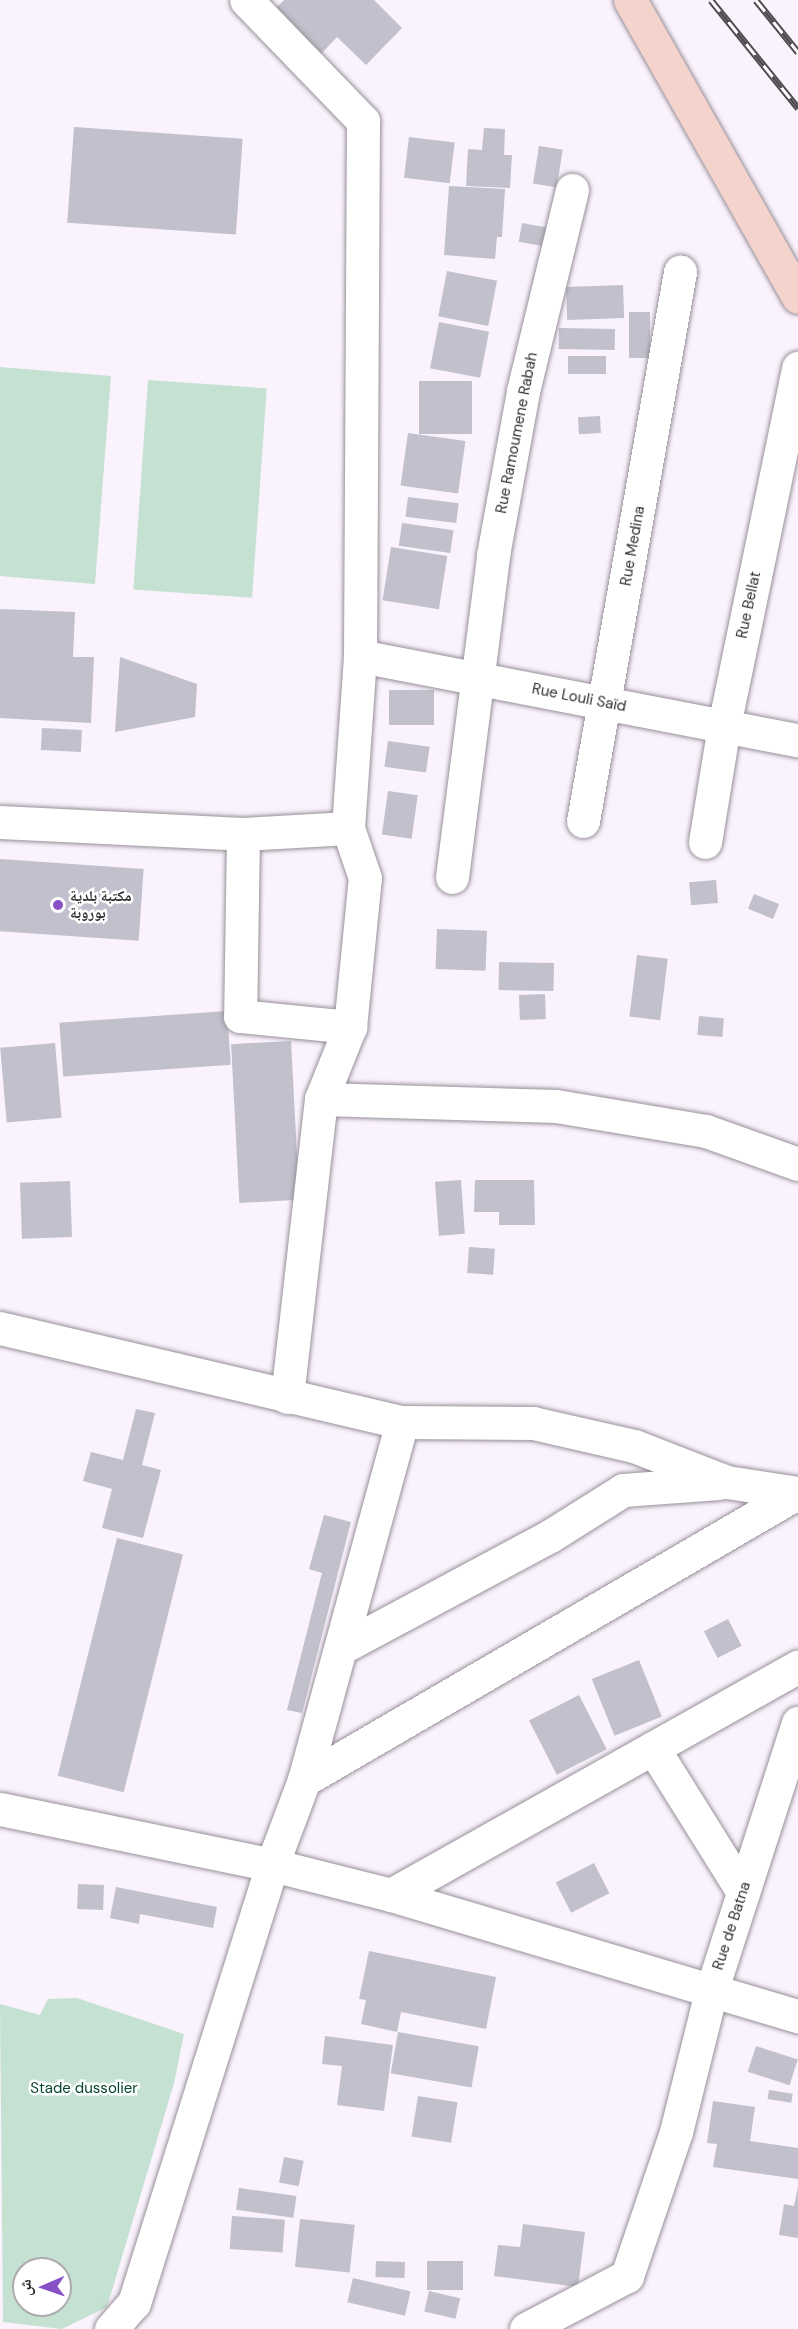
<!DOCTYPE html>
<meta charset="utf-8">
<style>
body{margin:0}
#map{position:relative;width:798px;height:2329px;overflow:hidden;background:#faf2fc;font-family:"DM Sans","Noto Naskh Arabic",sans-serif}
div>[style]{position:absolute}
.green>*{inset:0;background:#c4e1d2;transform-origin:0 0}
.building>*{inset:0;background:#c1c0cc;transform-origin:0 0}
.roads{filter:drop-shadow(0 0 2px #979099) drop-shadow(0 0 2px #979099)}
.minor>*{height:33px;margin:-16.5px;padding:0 16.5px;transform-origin:16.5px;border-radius:16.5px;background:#fff}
.major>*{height:33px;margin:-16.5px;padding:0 16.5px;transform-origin:16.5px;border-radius:16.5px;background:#f4d3cd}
.rail>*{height:7px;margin-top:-3.5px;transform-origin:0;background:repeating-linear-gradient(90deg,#fff 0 14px,#504c51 0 28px);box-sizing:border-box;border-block:2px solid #504c51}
.dots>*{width:16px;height:16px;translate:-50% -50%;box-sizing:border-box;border:3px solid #fff;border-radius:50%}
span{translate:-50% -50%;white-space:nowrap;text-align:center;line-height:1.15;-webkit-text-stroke:5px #fff;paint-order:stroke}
.street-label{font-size:15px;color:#302d31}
.poi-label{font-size:15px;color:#302d31;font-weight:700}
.left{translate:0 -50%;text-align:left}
.park-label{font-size:15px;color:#05452d}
.north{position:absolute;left:12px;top:2257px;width:60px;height:60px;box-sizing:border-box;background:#fff;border:2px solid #acabad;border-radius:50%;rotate:268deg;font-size:16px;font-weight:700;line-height:24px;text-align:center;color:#302d31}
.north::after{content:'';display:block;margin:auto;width:21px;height:27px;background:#8750c7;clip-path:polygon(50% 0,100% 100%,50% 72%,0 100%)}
</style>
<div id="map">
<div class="green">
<i style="clip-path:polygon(0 367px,111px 376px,95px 584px,0 576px)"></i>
<i style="left:148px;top:380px;width:119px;height:210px;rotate:4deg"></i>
<i style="clip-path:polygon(evenodd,77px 1998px,184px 2034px,174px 2083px,107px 2307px,62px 2329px,3px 2322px,0 2004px,40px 2015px,48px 1999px,77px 1998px,24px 2269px,60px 2269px,60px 2305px,24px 2305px,24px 2269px)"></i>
</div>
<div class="building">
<i style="clip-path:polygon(284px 0,374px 0,402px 28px,366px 65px,337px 37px,321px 54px,275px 9px)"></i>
<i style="left:74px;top:127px;width:169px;height:96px;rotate:4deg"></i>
<i style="clip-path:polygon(484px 128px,505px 129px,504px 155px,512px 155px,510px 188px,466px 186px,468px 149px,482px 150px)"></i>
<i style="left:409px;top:137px;width:46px;height:41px;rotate:7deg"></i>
<i style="left:539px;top:146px;width:24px;height:38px;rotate:9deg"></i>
<i style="clip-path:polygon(449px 186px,505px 189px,502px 237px,497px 237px,495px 259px,444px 255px)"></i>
<i style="left:522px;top:223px;width:27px;height:19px;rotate:10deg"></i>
<i style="left:447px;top:271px;width:51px;height:46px;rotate:11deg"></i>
<i style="left:623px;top:285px;width:33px;height:57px;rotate:88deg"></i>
<i style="left:629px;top:312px;width:21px;height:46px"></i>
<i style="left:439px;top:322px;width:51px;height:47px;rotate:11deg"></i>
<i style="left:559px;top:328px;width:56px;height:21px;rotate:1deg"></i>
<i style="left:606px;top:356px;width:18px;height:38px;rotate:90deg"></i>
<i style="left:472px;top:381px;width:53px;height:53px;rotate:90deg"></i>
<i style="left:600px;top:416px;width:17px;height:22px;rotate:87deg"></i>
<i style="left:408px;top:433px;width:58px;height:53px;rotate:8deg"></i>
<i style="left:408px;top:497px;width:51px;height:20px;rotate:7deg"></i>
<i style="left:402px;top:523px;width:52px;height:23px;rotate:8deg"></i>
<i style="left:391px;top:547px;width:57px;height:54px;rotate:9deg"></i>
<i style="clip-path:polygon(0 609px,75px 612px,73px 657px,94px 657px,91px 723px,0 718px)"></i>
<i style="clip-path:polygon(120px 657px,197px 684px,195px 717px,115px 732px)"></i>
<i style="left:389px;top:690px;width:45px;height:35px"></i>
<i style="left:42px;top:728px;width:40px;height:22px;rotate:3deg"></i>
<i style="left:388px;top:741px;width:42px;height:26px;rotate:8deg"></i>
<i style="left:388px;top:791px;width:30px;height:44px;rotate:8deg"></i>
<i style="left:0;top:859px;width:144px;height:72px;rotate:4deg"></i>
<i style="left:716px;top:880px;width:23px;height:27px;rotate:85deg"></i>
<i style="left:754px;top:894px;width:27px;height:16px;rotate:22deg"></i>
<i style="left:437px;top:929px;width:50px;height:40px;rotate:2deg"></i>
<i style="left:637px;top:955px;width:31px;height:62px;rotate:7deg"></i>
<i style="left:499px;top:962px;width:55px;height:28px;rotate:1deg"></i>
<i style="left:545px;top:994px;width:25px;height:26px;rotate:88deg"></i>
<i style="left:227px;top:1011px;width:54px;height:168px;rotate:86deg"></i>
<i style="left:699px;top:1016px;width:25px;height:19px;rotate:5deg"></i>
<i style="left:291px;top:1041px;width:159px;height:60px;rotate:87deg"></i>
<i style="left:55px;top:1043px;width:75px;height:55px;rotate:85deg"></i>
<i style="left:461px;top:1180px;width:54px;height:26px;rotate:86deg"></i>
<i style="clip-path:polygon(475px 1180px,534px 1180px,535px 1225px,499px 1225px,499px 1212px,474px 1212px)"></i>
<i style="left:70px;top:1181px;width:56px;height:50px;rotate:88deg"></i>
<i style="left:469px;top:1247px;width:26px;height:26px;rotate:4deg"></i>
<i style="clip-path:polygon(136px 1409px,155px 1413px,142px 1465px,161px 1470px,143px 1538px,102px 1528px,112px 1489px,83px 1481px,91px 1452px,123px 1460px)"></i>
<i style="clip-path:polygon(324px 1515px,351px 1522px,302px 1713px,287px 1710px,322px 1573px,309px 1569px)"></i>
<i style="left:117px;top:1538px;width:68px;height:245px;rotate:14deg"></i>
<i style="left:728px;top:1619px;width:30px;height:27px;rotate:63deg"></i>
<i style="left:639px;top:1660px;width:61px;height:51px;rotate:68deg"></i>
<i style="left:579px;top:1695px;width:61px;height:56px;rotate:63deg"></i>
<i style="left:594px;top:1863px;width:34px;height:43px;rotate:63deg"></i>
<i style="left:78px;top:1884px;width:26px;height:25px;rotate:2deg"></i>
<i style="clip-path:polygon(116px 1887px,217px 1907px,213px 1928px,140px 1914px,139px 1924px,110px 1918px)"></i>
<i style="clip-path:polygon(369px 1951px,496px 1977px,486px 2029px,401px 2012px,397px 2032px,361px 2024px,366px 2000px,359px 1999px)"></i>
<i style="left:398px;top:2032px;width:82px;height:42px;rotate:10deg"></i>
<i style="clip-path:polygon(325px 2036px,393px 2045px,384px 2111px,337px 2105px,342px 2066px,322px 2064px)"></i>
<i style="left:756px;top:2046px;width:44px;height:27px;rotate:18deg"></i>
<i style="left:769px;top:2090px;width:24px;height:9px;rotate:9deg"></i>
<i style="left:418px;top:2096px;width:40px;height:41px;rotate:9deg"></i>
<i style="clip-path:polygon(713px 2101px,755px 2107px,750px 2141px,798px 2148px,798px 2179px,713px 2167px,717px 2144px,707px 2143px)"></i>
<i style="left:284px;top:2157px;width:20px;height:26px;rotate:11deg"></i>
<i style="clip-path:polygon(798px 2187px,798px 2238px,779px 2235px,784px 2204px,794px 2206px)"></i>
<i style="left:239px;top:2188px;width:58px;height:22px;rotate:8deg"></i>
<i style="left:232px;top:2216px;width:53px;height:33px;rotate:4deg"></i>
<i style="left:300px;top:2219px;width:55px;height:48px;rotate:6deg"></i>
<i style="clip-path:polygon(523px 2224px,585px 2232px,578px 2287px,494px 2276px,498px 2245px,520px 2247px)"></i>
<i style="left:376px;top:2261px;width:29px;height:16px;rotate:2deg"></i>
<i style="left:427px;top:2261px;width:36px;height:29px"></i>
<i style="left:353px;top:2278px;width:59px;height:25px;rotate:13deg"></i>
<i style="left:429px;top:2291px;width:32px;height:21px;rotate:13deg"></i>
</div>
<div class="roads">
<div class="minor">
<i style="left:360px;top:656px;width:446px;rotate:10.9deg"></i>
<i style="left:583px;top:821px;width:558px;rotate:-79.98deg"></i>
<i style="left:0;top:822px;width:243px;rotate:2.8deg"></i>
<i style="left:243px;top:834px;width:105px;rotate:-3.3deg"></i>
<i style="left:348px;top:828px;width:172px;rotate:-86deg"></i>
<i style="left:360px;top:656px;width:535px;rotate:-89.68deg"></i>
<i style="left:363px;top:121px;width:168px;rotate:-134deg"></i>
<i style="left:243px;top:834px;width:182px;rotate:90.9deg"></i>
<i style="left:240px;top:1016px;width:111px;rotate:5.7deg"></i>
<i style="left:705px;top:842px;width:118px;rotate:-80.7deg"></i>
<i style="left:724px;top:726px;width:366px;rotate:-78.3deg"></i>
<i style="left:452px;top:877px;width:325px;rotate:-82.7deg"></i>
<i style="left:493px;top:555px;width:167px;rotate:-79.6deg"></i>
<i style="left:523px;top:391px;width:207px;rotate:-76.3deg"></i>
<i style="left:321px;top:1099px;width:235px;rotate:1.7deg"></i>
<i style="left:556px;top:1106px;width:152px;rotate:9.5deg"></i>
<i style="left:706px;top:1131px;width:98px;rotate:19.7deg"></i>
<i style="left:0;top:1328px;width:413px;rotate:13.2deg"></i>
<i style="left:402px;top:1422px;width:131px;rotate:0.4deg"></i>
<i style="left:533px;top:1423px;width:104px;rotate:12.8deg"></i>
<i style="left:634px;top:1446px;width:100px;rotate:21.2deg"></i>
<i style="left:727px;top:1482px;width:72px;rotate:8.8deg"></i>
<i style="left:287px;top:1397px;width:300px;rotate:-83.5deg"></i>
<i style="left:321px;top:1099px;width:78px;rotate:-68.1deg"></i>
<i style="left:350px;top:1027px;width:150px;rotate:-84.3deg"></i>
<i style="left:365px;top:878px;width:53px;rotate:-108.8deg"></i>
<i style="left:341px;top:1648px;width:237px;rotate:-28.2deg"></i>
<i style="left:550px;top:1536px;width:86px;rotate:-32.2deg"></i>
<i style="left:623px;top:1490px;width:96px;rotate:-4.2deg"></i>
<i style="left:653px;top:1748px;width:170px;rotate:58deg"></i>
<i style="left:304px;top:1780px;width:570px;rotate:-30.21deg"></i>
<i style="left:0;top:1809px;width:278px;rotate:11.6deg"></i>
<i style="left:272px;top:1865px;width:123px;rotate:14.1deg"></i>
<i style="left:391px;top:1895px;width:425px;rotate:16.6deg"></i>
<i style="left:391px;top:1895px;width:467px;rotate:-29.3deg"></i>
<i style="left:111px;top:2329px;width:35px;rotate:-49deg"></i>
<i style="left:134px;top:2303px;width:459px;rotate:-72.5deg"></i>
<i style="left:272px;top:1865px;width:91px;rotate:-69.4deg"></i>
<i style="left:304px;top:1780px;width:371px;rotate:-74.7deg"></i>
<i style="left:526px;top:2329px;width:114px;rotate:-27.7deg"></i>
<i style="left:627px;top:2276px;width:152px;rotate:-71.2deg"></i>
<i style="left:676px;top:2132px;width:144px;rotate:-76deg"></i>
<i style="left:711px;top:1992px;width:283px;rotate:-72.1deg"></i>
</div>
<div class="major">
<i style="left:630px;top:0;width:341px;rotate:60.5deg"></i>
</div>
</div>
<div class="rail">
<i style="left:711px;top:0;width:139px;rotate:51.1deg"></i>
<i style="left:756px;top:0;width:67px;rotate:51.1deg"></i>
</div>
<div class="dots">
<i style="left:58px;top:905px;background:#8750c7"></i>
</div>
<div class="street-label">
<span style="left:517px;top:433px;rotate:-79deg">Rue Ramoumene Rabah</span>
<span style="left:633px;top:546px;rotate:-80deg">Rue Medina</span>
<span style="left:749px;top:605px;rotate:-78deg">Rue Bellat</span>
<span style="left:579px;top:698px;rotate:11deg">Rue Louli Saïd</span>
<span style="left:732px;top:1926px;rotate:-72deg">Rue de Batna</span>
</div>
<div class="poi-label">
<span class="left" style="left:70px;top:905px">مكتبة بلدية<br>بوروبة</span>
</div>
<div class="park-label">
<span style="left:84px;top:2089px">Stade dussolier</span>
</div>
<div class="north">ش</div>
</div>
